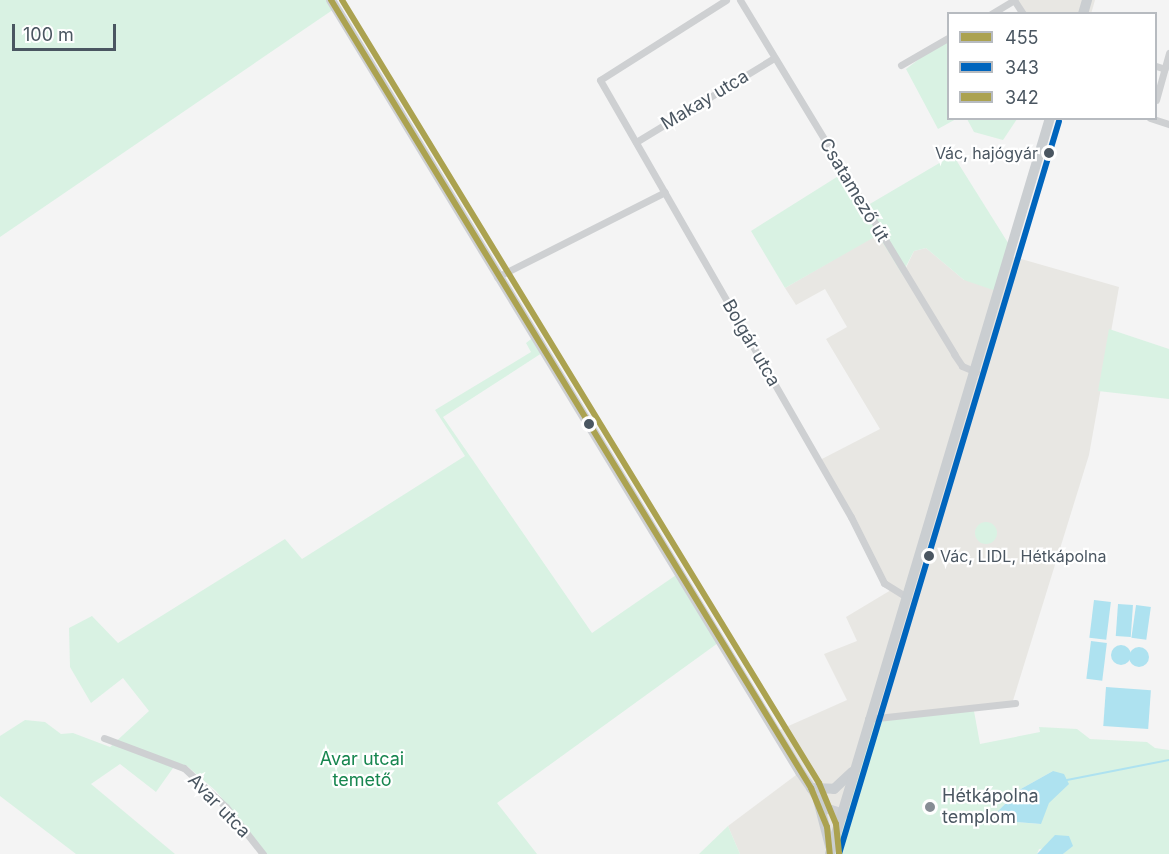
<!DOCTYPE html>
<meta charset="utf-8">
<style>
body{margin:0}
#map{position:relative;width:1169px;height:854px;overflow:hidden;background:#f4f4f4;font-family:Inter,sans-serif}
div>[style]{position:absolute}
.commercial>*{inset:0;background:#e8e7e3}
.green>*{inset:0;background:#d9f2e3}
.round{border-radius:50%}
.water>*{inset:0;background:#aee2f0;transform-origin:0 0}
.stream>*{height:2px;margin:-1px;padding:0 1px;transform-origin:1px;border-radius:1px;background:#aee2f0}
.minor>*{height:7px;margin:-3.5px;padding:0 3.5px;transform-origin:3.5px;border-radius:3.5px;background:#ced0d2}
.secondary>*{height:10px;margin:-5px;padding:0 5px;transform-origin:5px;border-radius:5px;background:#ced0d4}
.primary>*{height:10px;margin:-5px;padding:0 5px;transform-origin:5px;border-radius:5px;background:#caced1}
.bus-1>*{height:6px;margin:-3px;padding:0 3px;transform-origin:3px;border-radius:3px;background:#aba250}
.bus-2>*{height:6px;margin:-3px;padding:0 3px;transform-origin:3px;border-radius:3px;background:#0065bd}
.bus-3>*{height:6px;margin:-3px;padding:0 3px;transform-origin:3px;border-radius:3px;background:#aba250}
.dots>*{width:16px;height:16px;translate:-50% -50%;box-sizing:border-box;border:3px solid #fff;border-radius:50%}
span{translate:-50% -50%;white-space:nowrap;text-align:center;line-height:1.15;-webkit-text-stroke:4.5px #fff;paint-order:stroke}
.bus-label{font-size:16px;color:#4a5661}
.right{translate:-100% -50%;text-align:right}
.left{translate:0 -50%;text-align:left}
.street-label{font-size:18px;color:#4a5661}
.park-label{font-size:18px;color:#17864f}
.poi-label{font-size:18px;color:#4a5661}
.legend{position:absolute;left:947px;top:12px;width:210px;height:108px;box-sizing:border-box;background:#fff;border:2px solid #b7bbc0;margin:0;padding:8px 10px;list-style:none;font-size:18px;color:#4a5661}
.legend li{display:flex;align-items:center;gap:12px;height:30px}
.legend b{width:30px;border:2px solid #b7bbc0}
.scale{position:absolute;left:12px;top:24px;width:104px;height:27px;box-sizing:border-box;border:3px solid #4a5661;border-top:0;padding-left:8px;font-size:18px;line-height:21px;white-space:nowrap;color:#4a5661;-webkit-text-stroke:4px #fff;paint-order:stroke}
</style>
<div id="map">
<div class="commercial">
<i style="clip-path:polygon(1012px 0,1095px 0,1091px 14px,1021px 13px)"></i>
<i style="clip-path:polygon(878px 234px,903px 274px,914px 251px,926px 248px,964px 280px,1007px 255px,1119px 287px,1089px 455px,1011px 707px,865px 721px,828px 854px,740px 854px,728px 826px,800px 772px,775px 732px,847px 700px,824px 654px,857px 641px,846px 617px,891px 590px,818px 461px,880px 429px,826px 339px,847px 327px,825px 289px,796px 305px,785px 288px)"></i>
</div>
<div class="green">
<i style="clip-path:polygon(0 0,328px 0,334px 9px,0 237px)"></i>
<i style="clip-path:polygon(948px 37px,948px 118px,956px 119px,938px 129px,906px 69px)"></i>
<i style="clip-path:polygon(967px 119px,1017px 119px,1003px 140px,974px 132px)"></i>
<i style="clip-path:polygon(953px 155px,1010px 246px,996px 291px,964px 280px,926px 248px,914px 251px,902px 274px,878px 235px,785px 288px,751px 231px,840px 175px,863px 208px)"></i>
<i style="clip-path:polygon(1109px 329px,1169px 349px,1169px 399px,1098px 391px)"></i>
<i style="clip-path:polygon(535px 336px,545px 351px,443px 417px,592px 633px,679px 573px,718px 643px,497px 803px,537px 854px,267px 854px,216px 791px,187px 766px,173px 768px,156px 792px,120px 764px,91px 784px,175px 854px,76px 854px,0 796px,0 736px,25px 720px,45px 722px,61px 734px,73px 733px,110px 747px,149px 711px,123px 678px,91px 703px,70px 667px,69px 628px,92px 616px,118px 643px,285px 539px,302px 559px,465px 456px,435px 410px,531px 352px,526px 343px)"></i>
<i class="round" style="left:975px;top:522px;width:22px;height:22px"></i>
<i style="clip-path:polygon(evenodd,974px 711px,980px 744px,1040px 732px,1039px 727px,1077px 729px,1090px 739px,1147px 742px,1155px 748px,1169px 750px,1169px 854px,1063px 854px,1072px 846px,1039px 849px,1037px 854px,828px 854px,865px 721px,974px 711px,1053px 771px,1040px 824px,1004px 821px,998px 811px,1019px 790px,1053px 771px)"></i>
<i style="clip-path:polygon(728px 826px,740px 854px,699px 854px)"></i>
</div>
<div class="water">
<i style="left:1094px;top:600px;width:17px;height:38px;rotate:7deg"></i>
<i style="left:1118px;top:604px;width:15px;height:32px;rotate:4deg"></i>
<i style="left:1136px;top:605px;width:15px;height:33px;rotate:8deg"></i>
<i style="left:1091px;top:641px;width:16px;height:38px;rotate:7deg"></i>
<i class="round" style="left:1111px;top:645px;width:20px;height:20px"></i>
<i class="round" style="left:1129px;top:647px;width:20px;height:20px"></i>
<i style="left:1106px;top:687px;width:45px;height:39px;rotate:4deg"></i>
<i style="clip-path:polygon(1053px 771px,1064px 774px,1069px 784px,1049px 803px,1041px 824px,1004px 821px,998px 811px,1019px 790px)"></i>
<i style="clip-path:polygon(1055px 835px,1069px 836px,1073px 846px,1063px 854px,1037px 854px)"></i>
</div>
<div class="stream">
<i style="left:1067px;top:780px;width:104px;rotate:-11.1deg"></i>
</div>
<div class="minor">
<i style="left:726px;top:0;width:149px;rotate:147.6deg"></i>
<i style="left:600px;top:80px;width:504px;rotate:60.13deg"></i>
<i style="left:851px;top:517px;width:74px;rotate:63.4deg"></i>
<i style="left:884px;top:583px;width:28px;rotate:32deg"></i>
<i style="left:740px;top:0;width:414px;rotate:58.8deg"></i>
<i style="left:954px;top:354px;width:14px;rotate:56deg"></i>
<i style="left:962px;top:366px;width:15px;rotate:23deg"></i>
<i style="left:1014px;top:0;width:17px;rotate:57deg"></i>
<i style="left:991px;top:14px;width:27px;rotate:-31deg"></i>
<i style="left:901px;top:65px;width:54px;rotate:-29.9deg"></i>
<i style="left:1156px;top:66px;width:9px;rotate:18deg"></i>
<i style="left:1156px;top:100px;width:49px;rotate:-74.5deg"></i>
<i style="left:1150px;top:118px;width:20px;rotate:18deg"></i>
<i style="left:636px;top:142px;width:162px;rotate:-31.3deg"></i>
<i style="left:497px;top:277px;width:188px;rotate:-26.8deg"></i>
<i style="left:868px;top:719px;width:148px;rotate:-6.2deg"></i>
<i style="left:104px;top:738px;width:85px;rotate:20.6deg"></i>
<i style="left:184px;top:768px;width:57px;rotate:42.9deg"></i>
<i style="left:226px;top:807px;width:60px;rotate:51.8deg"></i>
</div>
<div class="secondary">
<i style="left:331px;top:0;width:903px;rotate:58.72deg"></i>
<i style="left:800px;top:772px;width:44px;rotate:55.2deg"></i>
<i style="left:825px;top:808px;width:19px;rotate:18deg"></i>
</div>
<div class="primary">
<i style="left:1083px;top:14px;width:15px;rotate:-74deg"></i>
<i style="left:811px;top:788px;width:23px;rotate:2deg"></i>
<i style="left:834px;top:789px;width:25px;rotate:-43deg"></i>
<i style="left:818px;top:800px;width:48px;rotate:75.4deg"></i>
<i style="left:830px;top:854px;width:768px;rotate:-73.36deg"></i>
</div>
<div class="bus-1">
<i style="left:331px;top:0;width:923px;rotate:58.65deg"></i>
<i style="left:811px;top:788px;width:42px;rotate:67.7deg"></i>
<i style="left:827px;top:827px;width:27px;rotate:84deg"></i>
</div>
<div class="bus-2">
<i style="left:839px;top:854px;width:765px;rotate:-73.29deg"></i>
</div>
<div class="bus-3">
<i style="left:342px;top:0;width:917px;rotate:58.65deg"></i>
<i style="left:819px;top:783px;width:44px;rotate:67.5deg"></i>
<i style="left:836px;top:824px;width:29px;rotate:84deg"></i>
</div>
<div class="dots">
<i style="left:1049px;top:153px;background:#4a5661"></i>
<i style="left:589px;top:424px;background:#4a5661"></i>
<i style="left:929px;top:556px;background:#4a5661"></i>
<i style="left:930px;top:807px;background:#868d94"></i>
</div>
<div class="bus-label">
<span class="right" style="left:1038px;top:153px">Vác, hajógyár</span>
<span class="left" style="left:940px;top:556px">Vác, LIDL, Hétkápolna</span>
</div>
<div class="street-label">
<span style="left:705px;top:100px;rotate:-31deg">Makay utca</span>
<span style="left:854px;top:190px;rotate:59deg">Csatamező út</span>
<span style="left:751px;top:343px;rotate:60deg">Bolgár utca</span>
<span style="left:219px;top:806px;rotate:46deg">Avar utca</span>
</div>
<div class="park-label">
<span style="left:362px;top:770px">Avar utcai<br>temető</span>
</div>
<div class="poi-label">
<span class="left" style="left:942px;top:807px">Hétkápolna<br>templom</span>
</div>
<ul class="legend">
<li><b style="height:8px;background:#aba250"></b>455</li>
<li><b style="height:8px;background:#0065bd"></b>343</li>
<li><b style="height:8px;background:#aba250"></b>342</li>
</ul>
<div class="scale">100 m</div>
</div>
